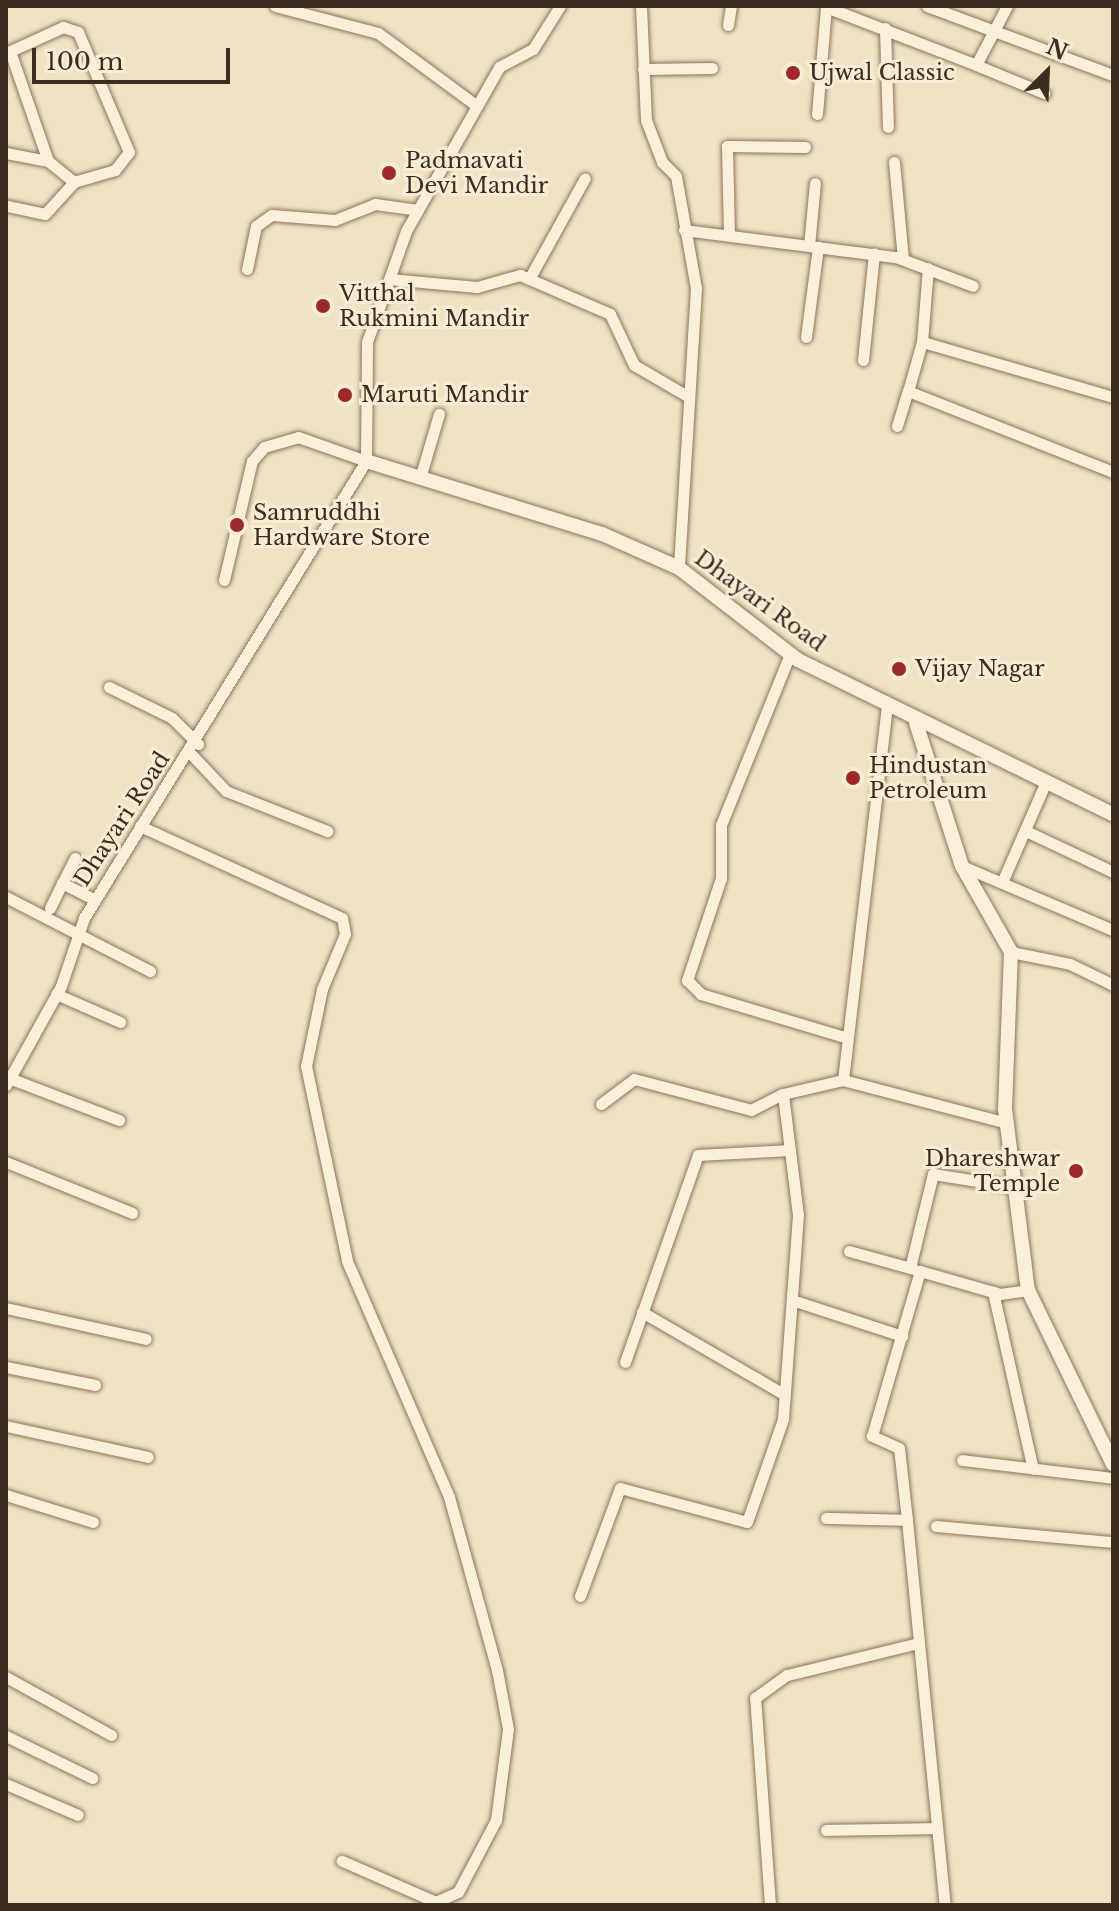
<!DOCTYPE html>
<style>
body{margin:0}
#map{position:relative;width:1119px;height:1911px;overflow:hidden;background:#f0e3c5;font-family:"Libre Baskerville",serif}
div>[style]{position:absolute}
.roads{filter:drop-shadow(0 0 2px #8c755a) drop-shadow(0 0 2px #8c755a)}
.minor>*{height:11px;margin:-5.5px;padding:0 5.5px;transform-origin:5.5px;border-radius:5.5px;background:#faf0d9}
.tertiary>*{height:14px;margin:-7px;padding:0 7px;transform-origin:7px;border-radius:7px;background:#faf0d9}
.dots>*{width:22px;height:22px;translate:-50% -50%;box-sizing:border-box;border:4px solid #f7edd5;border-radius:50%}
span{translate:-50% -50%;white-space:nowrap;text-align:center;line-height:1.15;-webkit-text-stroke:6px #f7edd5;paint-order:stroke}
.poi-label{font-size:22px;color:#3b2d1f}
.left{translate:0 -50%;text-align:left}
.right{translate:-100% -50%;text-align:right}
.street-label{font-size:22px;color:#3b2d1f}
.frame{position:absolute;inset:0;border:8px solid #3b2d1f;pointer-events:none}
.north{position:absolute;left:1007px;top:32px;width:80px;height:80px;-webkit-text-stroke:6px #f7edd5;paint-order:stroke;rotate:24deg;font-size:22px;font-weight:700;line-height:32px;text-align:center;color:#3b2d1f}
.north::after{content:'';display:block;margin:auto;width:28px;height:36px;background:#3b2d1f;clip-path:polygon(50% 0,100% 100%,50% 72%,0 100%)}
.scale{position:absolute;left:32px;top:48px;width:198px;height:36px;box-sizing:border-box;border:4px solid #3b2d1f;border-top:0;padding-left:10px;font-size:24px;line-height:28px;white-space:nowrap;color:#3b2d1f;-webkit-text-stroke:6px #f7edd5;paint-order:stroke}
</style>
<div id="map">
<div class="roads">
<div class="minor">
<i style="left:275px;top:6px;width:106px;rotate:14.7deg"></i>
<i style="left:378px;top:33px;width:123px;rotate:36.4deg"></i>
<i style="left:641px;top:6px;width:114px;rotate:87.5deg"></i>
<i style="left:646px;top:120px;width:45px;rotate:69.1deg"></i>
<i style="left:662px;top:162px;width:20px;rotate:45deg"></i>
<i style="left:676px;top:176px;width:114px;rotate:79.9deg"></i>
<i style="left:696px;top:288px;width:281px;rotate:93.5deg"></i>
<i style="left:927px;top:6px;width:198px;rotate:20.4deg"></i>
<i style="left:728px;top:25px;width:19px;rotate:-81deg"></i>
<i style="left:885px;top:28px;width:99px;rotate:88.3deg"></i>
<i style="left:6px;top:53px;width:63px;rotate:-24.5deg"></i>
<i style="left:63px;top:27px;width:16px;rotate:18deg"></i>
<i style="left:78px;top:32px;width:130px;rotate:67deg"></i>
<i style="left:129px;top:152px;width:23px;rotate:128deg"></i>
<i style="left:115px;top:170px;width:43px;rotate:163.7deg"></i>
<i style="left:74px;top:182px;width:43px;rotate:132.2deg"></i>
<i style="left:45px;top:214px;width:40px;rotate:-168deg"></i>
<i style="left:976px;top:65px;width:74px;rotate:22.4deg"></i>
<i style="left:643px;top:69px;width:69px;rotate:-0.8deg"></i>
<i style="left:817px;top:114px;width:107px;rotate:-85.2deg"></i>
<i style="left:826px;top:7px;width:161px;rotate:21.1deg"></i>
<i style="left:976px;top:65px;width:67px;rotate:-62.3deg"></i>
<i style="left:6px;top:153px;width:43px;rotate:10.8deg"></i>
<i style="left:48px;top:161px;width:116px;rotate:-109.1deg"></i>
<i style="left:48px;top:161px;width:33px;rotate:39deg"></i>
<i style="left:894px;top:162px;width:97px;rotate:84.7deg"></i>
<i style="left:684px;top:230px;width:214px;rotate:7.3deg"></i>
<i style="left:896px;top:257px;width:82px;rotate:20.6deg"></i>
<i style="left:729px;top:235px;width:89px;rotate:-91.3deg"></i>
<i style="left:727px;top:146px;width:78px;rotate:0.7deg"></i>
<i style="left:809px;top:246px;width:63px;rotate:-84.6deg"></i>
<i style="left:247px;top:269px;width:44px;rotate:-78.2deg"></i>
<i style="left:256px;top:226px;width:19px;rotate:-35deg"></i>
<i style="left:272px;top:215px;width:63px;rotate:4.5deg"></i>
<i style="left:335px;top:220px;width:43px;rotate:-21.8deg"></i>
<i style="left:375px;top:204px;width:43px;rotate:7.9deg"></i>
<i style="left:389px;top:279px;width:88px;rotate:5.2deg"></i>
<i style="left:477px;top:287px;width:45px;rotate:-15.6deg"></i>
<i style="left:520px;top:275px;width:98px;rotate:23.4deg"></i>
<i style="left:610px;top:314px;width:56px;rotate:64.8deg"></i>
<i style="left:634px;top:365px;width:64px;rotate:30.2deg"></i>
<i style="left:529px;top:279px;width:115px;rotate:-61deg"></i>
<i style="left:806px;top:337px;width:91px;rotate:-82.4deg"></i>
<i style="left:922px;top:342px;width:74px;rotate:-85.4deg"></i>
<i style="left:863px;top:360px;width:107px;rotate:-84.1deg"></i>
<i style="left:1113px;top:397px;width:199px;rotate:-163.9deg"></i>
<i style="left:922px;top:342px;width:51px;rotate:105.9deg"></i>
<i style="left:908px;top:391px;width:220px;rotate:21.6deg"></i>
<i style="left:897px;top:426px;width:37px;rotate:-73deg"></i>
<i style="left:420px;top:478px;width:67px;rotate:-73.5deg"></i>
<i style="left:224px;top:580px;width:122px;rotate:-76.8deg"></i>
<i style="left:252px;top:461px;width:18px;rotate:-49deg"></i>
<i style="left:264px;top:447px;width:35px;rotate:-16deg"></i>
<i style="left:298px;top:437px;width:72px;rotate:19.4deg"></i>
<i style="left:790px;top:654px;width:184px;rotate:112deg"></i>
<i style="left:721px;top:825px;width:53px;rotate:90deg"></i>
<i style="left:721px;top:878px;width:108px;rotate:108.4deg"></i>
<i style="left:687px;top:980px;width:20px;rotate:45deg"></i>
<i style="left:701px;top:994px;width:153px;rotate:16.7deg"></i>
<i style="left:109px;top:687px;width:70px;rotate:26.2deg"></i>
<i style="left:172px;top:718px;width:37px;rotate:45deg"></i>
<i style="left:191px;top:754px;width:51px;rotate:46.6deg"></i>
<i style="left:226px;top:791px;width:109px;rotate:21.6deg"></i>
<i style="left:140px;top:826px;width:222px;rotate:24.5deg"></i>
<i style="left:342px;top:918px;width:16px;rotate:79deg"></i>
<i style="left:345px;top:934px;width:60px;rotate:112.7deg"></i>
<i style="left:322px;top:989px;width:79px;rotate:101.7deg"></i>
<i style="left:306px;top:1066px;width:199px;rotate:78.1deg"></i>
<i style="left:347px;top:1261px;width:257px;rotate:66.6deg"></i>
<i style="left:449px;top:1497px;width:180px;rotate:74.5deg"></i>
<i style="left:497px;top:1670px;width:60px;rotate:79.4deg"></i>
<i style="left:508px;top:1729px;width:92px;rotate:97.5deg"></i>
<i style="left:496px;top:1820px;width:81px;rotate:117.8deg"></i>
<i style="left:458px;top:1892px;width:24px;rotate:156deg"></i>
<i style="left:436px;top:1902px;width:103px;rotate:-156.4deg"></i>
<i style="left:1028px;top:832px;width:94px;rotate:25.2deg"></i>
<i style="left:75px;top:858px;width:28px;rotate:117deg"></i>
<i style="left:62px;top:883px;width:37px;rotate:27deg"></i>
<i style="left:962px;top:866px;width:164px;rotate:23deg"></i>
<i style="left:1003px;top:880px;width:105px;rotate:-66.4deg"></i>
<i style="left:6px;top:897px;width:162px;rotate:27.2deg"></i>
<i style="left:50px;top:908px;width:28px;rotate:-64deg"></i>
<i style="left:1011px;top:952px;width:60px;rotate:11.5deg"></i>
<i style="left:1070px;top:964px;width:48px;rotate:26deg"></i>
<i style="left:56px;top:994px;width:70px;rotate:23.6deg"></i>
<i style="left:9px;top:1078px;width:118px;rotate:20.9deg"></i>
<i style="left:843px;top:1080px;width:170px;rotate:14.7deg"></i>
<i style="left:6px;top:1085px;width:113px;rotate:-60.9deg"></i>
<i style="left:61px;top:986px;width:72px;rotate:-71.3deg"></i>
<i style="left:84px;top:918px;width:537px;rotate:-58.32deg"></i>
<i style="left:366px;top:461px;width:119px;rotate:-89.5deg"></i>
<i style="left:367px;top:342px;width:118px;rotate:-70.6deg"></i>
<i style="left:406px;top:231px;width:189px;rotate:-60.4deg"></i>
<i style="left:499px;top:67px;width:38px;rotate:-28deg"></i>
<i style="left:533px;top:49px;width:51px;rotate:-57.9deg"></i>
<i style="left:601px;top:1104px;width:41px;rotate:-37.1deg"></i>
<i style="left:634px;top:1079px;width:121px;rotate:14.8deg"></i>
<i style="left:751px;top:1110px;width:36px;rotate:-27deg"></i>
<i style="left:6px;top:1162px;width:136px;rotate:22deg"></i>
<i style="left:849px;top:1251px;width:67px;rotate:15.5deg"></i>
<i style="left:910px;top:1268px;width:97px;rotate:-76.3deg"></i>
<i style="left:933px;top:1174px;width:83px;rotate:9deg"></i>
<i style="left:993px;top:1292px;width:181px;rotate:77.3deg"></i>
<i style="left:792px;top:1300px;width:116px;rotate:18.1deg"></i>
<i style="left:6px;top:1308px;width:143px;rotate:12.5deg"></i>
<i style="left:642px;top:1312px;width:165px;rotate:30.1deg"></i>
<i style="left:625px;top:1362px;width:219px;rotate:-70.6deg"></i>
<i style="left:698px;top:1155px;width:92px;rotate:-3.1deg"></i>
<i style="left:6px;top:1367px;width:91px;rotate:11.4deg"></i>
<i style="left:6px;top:1426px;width:145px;rotate:12.3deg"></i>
<i style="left:962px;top:1460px;width:152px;rotate:6.8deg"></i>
<i style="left:6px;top:1495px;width:91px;rotate:17.2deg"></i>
<i style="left:826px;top:1518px;width:81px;rotate:1.4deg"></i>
<i style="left:907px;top:1520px;width:387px;rotate:84.4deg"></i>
<i style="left:907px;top:1520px;width:72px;rotate:-96.3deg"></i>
<i style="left:899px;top:1448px;width:30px;rotate:-156deg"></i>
<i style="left:872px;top:1436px;width:172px;rotate:-73.8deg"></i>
<i style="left:920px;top:1271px;width:83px;rotate:16deg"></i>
<i style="left:1000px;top:1294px;width:28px;rotate:-8deg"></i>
<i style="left:936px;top:1526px;width:178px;rotate:5.2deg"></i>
<i style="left:580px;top:1596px;width:115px;rotate:-69.7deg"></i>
<i style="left:620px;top:1488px;width:131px;rotate:15deg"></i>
<i style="left:747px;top:1522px;width:109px;rotate:-70.7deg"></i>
<i style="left:783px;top:1419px;width:205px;rotate:-85.8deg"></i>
<i style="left:798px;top:1215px;width:122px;rotate:-97.1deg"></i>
<i style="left:783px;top:1094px;width:62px;rotate:-13.1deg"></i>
<i style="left:843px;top:1080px;width:376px;rotate:-83.3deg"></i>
<i style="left:6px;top:1677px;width:120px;rotate:28.9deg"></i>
<i style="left:6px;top:1736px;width:96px;rotate:26deg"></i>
<i style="left:6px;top:1784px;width:78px;rotate:23.3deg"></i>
<i style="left:826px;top:1830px;width:111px;rotate:-1deg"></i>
<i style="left:770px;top:1905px;width:208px;rotate:-94.1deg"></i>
<i style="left:755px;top:1698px;width:39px;rotate:-36deg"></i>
<i style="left:787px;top:1675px;width:135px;rotate:-13.7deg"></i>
</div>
<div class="tertiary">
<i style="left:366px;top:461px;width:247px;rotate:17.2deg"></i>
<i style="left:602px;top:534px;width:84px;rotate:23.8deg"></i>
<i style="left:679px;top:568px;width:150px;rotate:37.7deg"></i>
<i style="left:798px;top:660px;width:351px;rotate:26.1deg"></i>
<i style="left:916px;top:723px;width:150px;rotate:72.2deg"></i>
<i style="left:962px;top:866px;width:99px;rotate:60.3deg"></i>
<i style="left:1011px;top:952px;width:157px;rotate:92.2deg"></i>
<i style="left:1005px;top:1109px;width:182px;rotate:82.8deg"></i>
<i style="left:1028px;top:1290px;width:194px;rotate:64deg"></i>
</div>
</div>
<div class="dots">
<i style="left:793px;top:73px;background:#9d2828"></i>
<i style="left:389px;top:173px;background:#9d2828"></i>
<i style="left:323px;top:306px;background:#9d2828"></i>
<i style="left:345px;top:395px;background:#9d2828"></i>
<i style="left:237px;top:525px;background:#9d2828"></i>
<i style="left:899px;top:669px;background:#9d2828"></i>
<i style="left:853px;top:778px;background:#9d2828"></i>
<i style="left:1076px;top:1171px;background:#9d2828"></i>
</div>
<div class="poi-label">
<span class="left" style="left:809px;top:73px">Ujwal Classic</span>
<span class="left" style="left:405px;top:173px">Padmavati<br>Devi Mandir</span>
<span class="left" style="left:339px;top:306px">Vitthal<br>Rukmini Mandir</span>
<span class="left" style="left:361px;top:395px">Maruti Mandir</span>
<span class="left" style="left:253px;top:525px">Samruddhi<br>Hardware Store</span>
<span class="left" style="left:915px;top:669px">Vijay Nagar</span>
<span class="left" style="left:869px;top:778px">Hindustan<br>Petroleum</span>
<span class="right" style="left:1060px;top:1171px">Dhareshwar<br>Temple</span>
</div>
<div class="street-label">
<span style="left:760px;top:601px;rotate:36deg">Dhayari Road</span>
<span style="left:122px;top:819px;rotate:-57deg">Dhayari Road</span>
</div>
<div class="frame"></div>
<div class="north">N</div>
<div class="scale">100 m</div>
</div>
